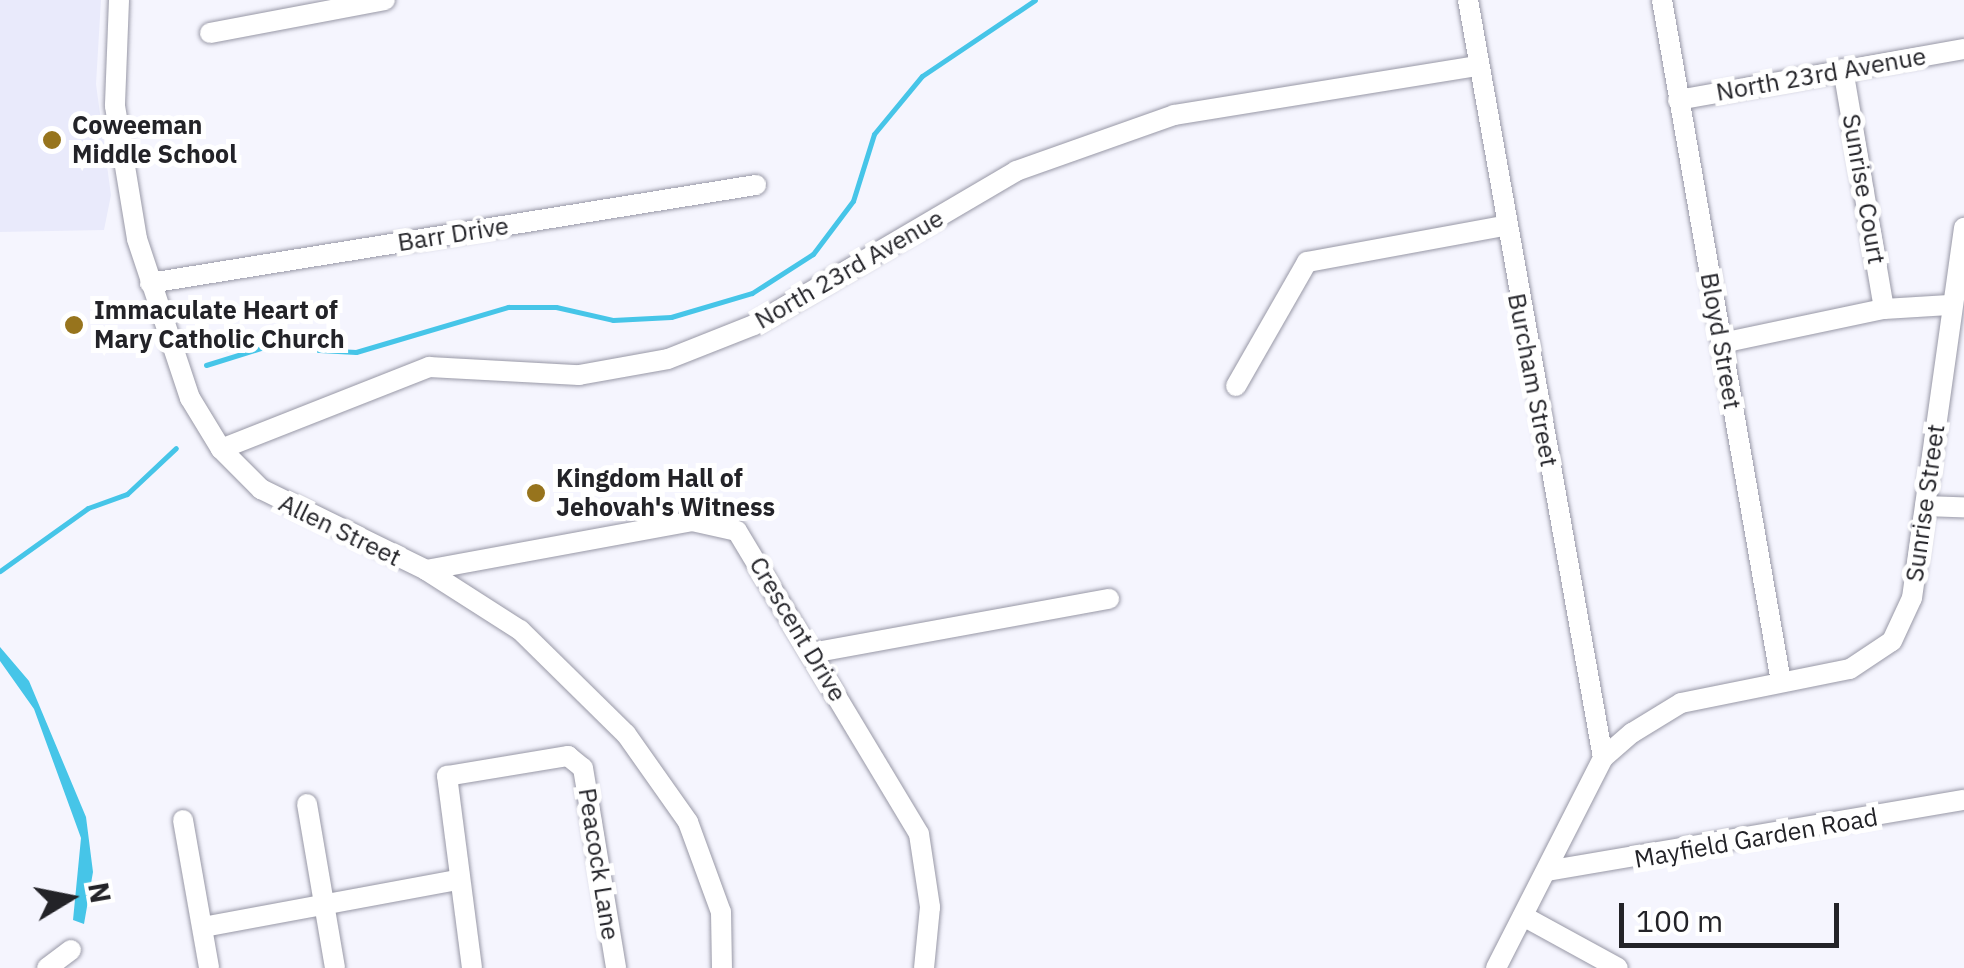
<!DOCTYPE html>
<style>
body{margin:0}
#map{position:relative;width:1964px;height:968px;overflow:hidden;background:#f5f5fe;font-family:"IBM Plex Sans",sans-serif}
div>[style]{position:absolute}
.built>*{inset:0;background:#e9eafb}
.water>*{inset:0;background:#46c5e8}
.stream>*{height:5px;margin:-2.5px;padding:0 2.5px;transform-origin:2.5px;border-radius:2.5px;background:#46c5e8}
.roads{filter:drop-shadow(0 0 2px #9898a6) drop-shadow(0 0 2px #9898a6)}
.minor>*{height:20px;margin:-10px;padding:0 10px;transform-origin:10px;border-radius:10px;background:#fff}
.dots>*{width:28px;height:28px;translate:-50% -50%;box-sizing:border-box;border:5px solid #fff;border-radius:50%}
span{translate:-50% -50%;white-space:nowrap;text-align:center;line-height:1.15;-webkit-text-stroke:10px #fff;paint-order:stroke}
.street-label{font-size:25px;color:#232328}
.poi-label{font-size:25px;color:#232328;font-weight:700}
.left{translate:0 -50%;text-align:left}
.north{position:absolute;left:20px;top:848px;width:100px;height:100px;-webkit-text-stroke:8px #fff;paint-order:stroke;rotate:80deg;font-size:28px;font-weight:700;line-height:40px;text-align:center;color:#232328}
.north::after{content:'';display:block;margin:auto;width:35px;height:45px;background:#232328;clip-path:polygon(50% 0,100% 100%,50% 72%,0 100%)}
.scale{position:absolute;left:1619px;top:903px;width:220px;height:45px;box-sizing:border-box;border:5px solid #232328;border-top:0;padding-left:12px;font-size:30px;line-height:35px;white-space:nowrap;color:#232328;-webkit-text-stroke:8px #fff;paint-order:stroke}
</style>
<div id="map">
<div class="built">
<i style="clip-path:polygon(0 0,101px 0,96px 84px,111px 195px,104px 230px,0 232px)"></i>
</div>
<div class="water">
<i style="clip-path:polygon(0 647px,29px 681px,86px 817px,93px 872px,84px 924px,73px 920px,81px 838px,34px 709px,0 661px)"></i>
</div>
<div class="stream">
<i style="left:206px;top:365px;width:61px;rotate:-17.2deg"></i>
<i style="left:264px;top:347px;width:92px;rotate:3.1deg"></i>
<i style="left:356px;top:352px;width:159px;rotate:-16.5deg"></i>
<i style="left:508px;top:307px;width:48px"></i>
<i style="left:556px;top:307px;width:58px;rotate:12.8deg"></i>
<i style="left:613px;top:320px;width:58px;rotate:-3deg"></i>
<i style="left:671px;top:317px;width:84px;rotate:-16.5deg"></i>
<i style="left:752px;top:293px;width:72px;rotate:-32.6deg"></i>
<i style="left:813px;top:254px;width:66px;rotate:-53deg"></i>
<i style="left:853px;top:201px;width:70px;rotate:-72.6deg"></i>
<i style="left:874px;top:134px;width:75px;rotate:-50.4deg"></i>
<i style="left:922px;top:76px;width:136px;rotate:-33.9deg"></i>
<i style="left:0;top:571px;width:108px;rotate:-35.6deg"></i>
<i style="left:88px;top:508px;width:41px;rotate:-19.7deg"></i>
<i style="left:127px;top:494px;width:67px;rotate:-43.2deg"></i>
</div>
<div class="roads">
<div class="minor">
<i style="left:119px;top:0;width:106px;rotate:92.2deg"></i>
<i style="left:115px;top:106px;width:135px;rotate:80.6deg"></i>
<i style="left:137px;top:239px;width:168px;rotate:71.6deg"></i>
<i style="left:190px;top:398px;width:60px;rotate:58.7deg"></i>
<i style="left:221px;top:449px;width:57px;rotate:45deg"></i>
<i style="left:261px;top:489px;width:184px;rotate:26.1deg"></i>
<i style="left:426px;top:570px;width:112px;rotate:32.6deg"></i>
<i style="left:520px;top:630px;width:148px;rotate:44.5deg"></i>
<i style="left:626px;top:734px;width:108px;rotate:54.8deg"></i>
<i style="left:688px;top:822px;width:96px;rotate:69.9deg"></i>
<i style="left:721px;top:912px;width:56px;rotate:89deg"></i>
<i style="left:1468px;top:0;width:770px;rotate:79.9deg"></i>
<i style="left:1662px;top:0;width:692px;rotate:80.1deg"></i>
<i style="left:210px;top:33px;width:178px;rotate:-10.7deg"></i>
<i style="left:1843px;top:69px;width:243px;rotate:80.3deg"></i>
<i style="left:1678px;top:100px;width:291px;rotate:-10.1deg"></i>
<i style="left:150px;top:283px;width:614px;rotate:-9.19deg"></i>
<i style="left:1722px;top:343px;width:166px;rotate:-11.9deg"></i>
<i style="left:1884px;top:309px;width:65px;rotate:-3.5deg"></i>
<i style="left:1236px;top:386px;width:143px;rotate:-60.2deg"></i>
<i style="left:1307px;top:262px;width:200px;rotate:-10.4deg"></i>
<i style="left:221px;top:449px;width:224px;rotate:-21.5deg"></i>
<i style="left:429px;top:367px;width:150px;rotate:3.1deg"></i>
<i style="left:579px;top:375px;width:90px;rotate:-10.2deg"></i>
<i style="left:668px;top:359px;width:92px;rotate:-21.6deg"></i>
<i style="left:754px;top:325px;width:304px;rotate:-30.4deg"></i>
<i style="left:1016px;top:171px;width:168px;rotate:-19.5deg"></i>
<i style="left:1174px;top:115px;width:307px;rotate:-9.2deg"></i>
<i style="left:1927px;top:506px;width:37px;rotate:2deg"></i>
<i style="left:426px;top:570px;width:270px;rotate:-10.4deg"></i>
<i style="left:692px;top:521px;width:46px;rotate:12.5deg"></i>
<i style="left:737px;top:531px;width:353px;rotate:59deg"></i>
<i style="left:919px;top:834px;width:74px;rotate:81.4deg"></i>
<i style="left:930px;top:907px;width:61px;rotate:95.6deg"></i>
<i style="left:811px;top:653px;width:303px;rotate:-10.3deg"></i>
<i style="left:307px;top:804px;width:166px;rotate:80.3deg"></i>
<i style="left:183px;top:820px;width:150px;rotate:80deg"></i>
<i style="left:1547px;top:871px;width:423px;rotate:-9.7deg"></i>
<i style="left:1523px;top:916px;width:108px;rotate:28.7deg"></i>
<i style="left:203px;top:927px;width:257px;rotate:-10.5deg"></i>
<i style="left:47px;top:968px;width:30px;rotate:-37deg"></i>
<i style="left:472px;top:968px;width:194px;rotate:-97.4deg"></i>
<i style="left:447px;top:776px;width:123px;rotate:-9.4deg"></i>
<i style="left:568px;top:756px;width:19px;rotate:39deg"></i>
<i style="left:583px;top:768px;width:203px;rotate:80.6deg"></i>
<i style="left:1496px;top:968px;width:236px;rotate:-63deg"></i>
<i style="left:1603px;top:758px;width:38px;rotate:-41deg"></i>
<i style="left:1632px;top:733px;width:57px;rotate:-31.5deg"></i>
<i style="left:1681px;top:703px;width:172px;rotate:-11.4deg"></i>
<i style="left:1850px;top:669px;width:50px;rotate:-33.7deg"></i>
<i style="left:1892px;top:641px;width:47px;rotate:-65.1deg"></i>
<i style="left:1912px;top:598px;width:374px;rotate:-82deg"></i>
</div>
</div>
<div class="dots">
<i style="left:52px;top:140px;background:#97741d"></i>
<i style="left:74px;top:325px;background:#97741d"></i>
<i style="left:536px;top:493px;background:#97741d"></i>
</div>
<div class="street-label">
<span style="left:1821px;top:74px;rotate:-10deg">North 23rd Avenue</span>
<span style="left:1864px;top:189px;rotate:80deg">Sunrise Court</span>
<span style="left:453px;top:234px;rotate:-9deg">Barr Drive</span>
<span style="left:849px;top:269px;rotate:-30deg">North 23rd Avenue</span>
<span style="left:1721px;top:341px;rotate:80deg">Bloyd Street</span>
<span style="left:1533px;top:380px;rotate:79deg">Burcham Street</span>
<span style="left:1925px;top:503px;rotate:-82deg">Sunrise Street</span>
<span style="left:340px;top:530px;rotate:26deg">Allen Street</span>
<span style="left:798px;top:629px;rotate:59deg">Crescent Drive</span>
<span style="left:1756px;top:838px;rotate:-10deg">Mayfield Garden Road</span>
<span style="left:599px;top:864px;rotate:81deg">Peacock Lane</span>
</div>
<div class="poi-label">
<span class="left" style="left:72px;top:140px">Coweeman<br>Middle School</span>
<span class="left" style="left:94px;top:325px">Immaculate Heart of<br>Mary Catholic Church</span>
<span class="left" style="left:556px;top:493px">Kingdom Hall of<br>Jehovah's Witness</span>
</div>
<div class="north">N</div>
<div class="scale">100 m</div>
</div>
